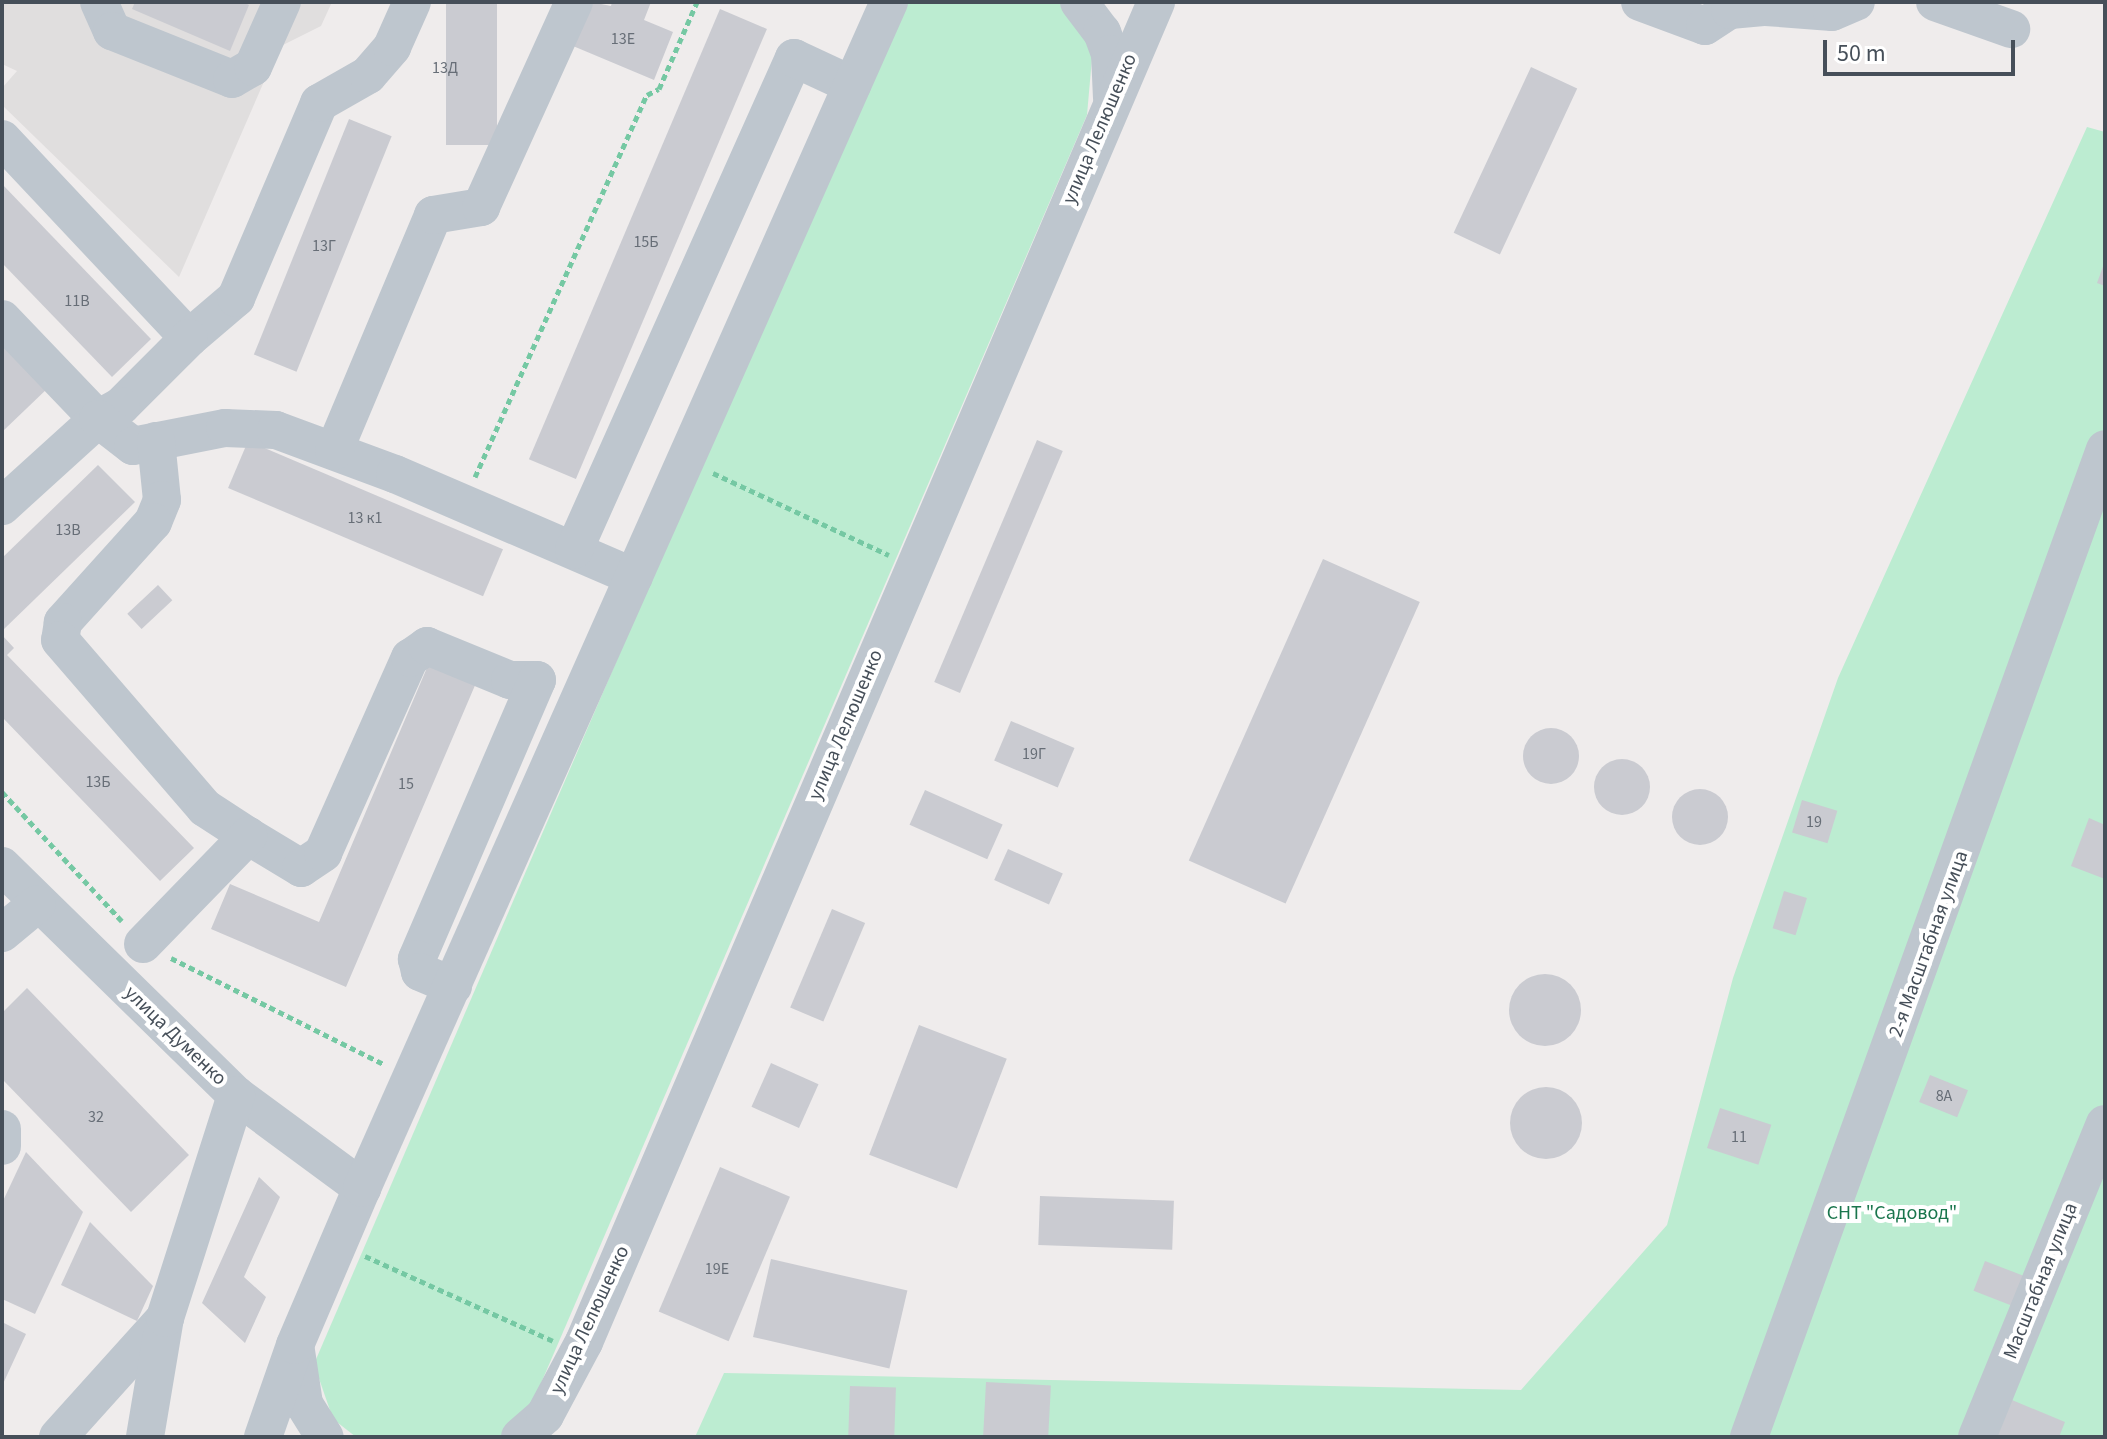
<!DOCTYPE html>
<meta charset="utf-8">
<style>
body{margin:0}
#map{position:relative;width:2107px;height:1439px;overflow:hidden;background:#efecec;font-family:"Source Sans 3",sans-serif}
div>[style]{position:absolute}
.education>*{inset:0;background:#e0dede}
.green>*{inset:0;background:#bcecd1}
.building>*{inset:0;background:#cacbd1;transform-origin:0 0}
.round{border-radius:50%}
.path>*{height:5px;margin-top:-2.5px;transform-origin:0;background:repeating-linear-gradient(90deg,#75c8a3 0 6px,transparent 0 10px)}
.minor>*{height:38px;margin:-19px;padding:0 19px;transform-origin:19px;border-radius:19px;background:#bec6ce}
span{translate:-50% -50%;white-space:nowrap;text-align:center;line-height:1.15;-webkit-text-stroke:8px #fff;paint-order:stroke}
.number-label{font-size:16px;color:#676e77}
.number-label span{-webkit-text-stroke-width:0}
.street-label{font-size:20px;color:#464f59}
.park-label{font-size:20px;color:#1a764d}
.frame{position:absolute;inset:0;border:4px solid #464f59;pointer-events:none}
.scale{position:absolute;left:1823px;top:40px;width:192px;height:36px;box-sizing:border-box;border:4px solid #464f59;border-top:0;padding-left:10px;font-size:24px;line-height:28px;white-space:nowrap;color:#464f59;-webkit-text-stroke:6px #fff;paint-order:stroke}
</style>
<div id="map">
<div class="education">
<i style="clip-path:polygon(2px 2px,332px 2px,321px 26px,279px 47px,179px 277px,2px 105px,2px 88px,17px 71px,2px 64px)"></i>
</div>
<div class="green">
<i style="clip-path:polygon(908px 2px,1060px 2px,1082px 28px,1092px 58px,1087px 115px,526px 1418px,504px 1437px,356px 1437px,333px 1419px,314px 1364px,894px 16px)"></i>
<i style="clip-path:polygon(2087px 127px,2105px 132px,2105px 1437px,695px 1437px,724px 1373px,1521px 1390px,1667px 1225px,1733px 978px,1838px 678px)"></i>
</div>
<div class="building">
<i style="clip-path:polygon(135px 2px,243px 2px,249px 5px,230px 51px,132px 9px)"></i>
<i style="left:446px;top:2px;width:51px;height:143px"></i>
<i style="clip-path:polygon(591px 2px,611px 6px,612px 2px,651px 2px,644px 20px,673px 32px,654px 80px,573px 46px)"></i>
<i style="left:720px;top:9px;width:51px;height:489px;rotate:23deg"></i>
<i style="left:1531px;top:67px;width:51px;height:183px;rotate:25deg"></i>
<i style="left:349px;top:119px;width:46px;height:254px;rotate:22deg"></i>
<i style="clip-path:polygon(2px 184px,151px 339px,112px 377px,2px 263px)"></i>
<i style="clip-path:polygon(2105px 261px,2105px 286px,2097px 283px)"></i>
<i style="clip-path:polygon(2px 337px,50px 386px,2px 432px)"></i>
<i style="left:1037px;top:440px;width:28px;height:263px;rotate:23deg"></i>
<i style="left:248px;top:441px;width:277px;height:51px;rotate:23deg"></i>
<i style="clip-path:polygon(98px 465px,135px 502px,2px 631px,2px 558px)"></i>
<i style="left:1323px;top:559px;width:106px;height:330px;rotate:24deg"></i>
<i style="left:158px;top:585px;width:21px;height:42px;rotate:47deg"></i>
<i style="clip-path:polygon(2px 635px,14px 648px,7px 655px,194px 848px,160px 881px,2px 717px)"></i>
<i style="clip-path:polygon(429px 663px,476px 683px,346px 987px,211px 929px,230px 884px,319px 922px)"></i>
<i style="left:1011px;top:721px;width:69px;height:43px;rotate:23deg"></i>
<i class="round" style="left:1523px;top:728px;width:56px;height:56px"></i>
<i class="round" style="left:1594px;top:759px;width:56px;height:56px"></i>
<i class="round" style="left:1672px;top:789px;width:56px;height:56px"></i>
<i style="left:925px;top:790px;width:85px;height:38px;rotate:24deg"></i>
<i style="left:1802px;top:800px;width:37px;height:34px;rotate:17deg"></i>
<i style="clip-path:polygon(2089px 818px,2105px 825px,2105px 879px,2071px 866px)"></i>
<i style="left:1008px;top:849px;width:60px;height:34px;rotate:24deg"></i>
<i style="left:1784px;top:891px;width:24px;height:39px;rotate:17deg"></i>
<i style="left:832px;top:909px;width:36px;height:107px;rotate:23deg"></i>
<i class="round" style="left:1509px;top:974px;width:72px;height:72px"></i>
<i style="clip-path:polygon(27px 988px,189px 1155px,131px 1212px,2px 1079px,2px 1013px)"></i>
<i style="left:919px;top:1025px;width:94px;height:139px;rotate:21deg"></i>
<i style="left:771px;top:1063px;width:52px;height:48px;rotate:24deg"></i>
<i style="left:1930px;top:1075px;width:41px;height:29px;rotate:22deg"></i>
<i class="round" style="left:1510px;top:1087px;width:72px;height:72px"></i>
<i style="left:1720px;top:1108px;width:54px;height:42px;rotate:18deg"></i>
<i style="clip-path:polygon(26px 1152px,83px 1212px,35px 1314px,2px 1299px,2px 1203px)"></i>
<i style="left:720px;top:1167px;width:76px;height:157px;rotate:23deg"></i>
<i style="clip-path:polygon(259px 1177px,280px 1197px,244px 1277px,266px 1297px,245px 1343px,202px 1303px)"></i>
<i style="left:1040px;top:1196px;width:134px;height:49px;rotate:2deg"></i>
<i style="clip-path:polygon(90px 1222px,153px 1286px,137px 1321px,61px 1285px)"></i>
<i style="left:771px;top:1259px;width:140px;height:80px;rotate:13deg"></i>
<i style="left:1985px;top:1261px;width:44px;height:32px;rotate:21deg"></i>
<i style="clip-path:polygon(2px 1322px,26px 1334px,2px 1386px)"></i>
<i style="left:986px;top:1382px;width:65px;height:55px;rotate:3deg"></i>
<i style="left:850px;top:1386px;width:46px;height:51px;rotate:2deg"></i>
<i style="clip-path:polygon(2012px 1400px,2065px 1422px,2059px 1437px,1997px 1437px)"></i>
</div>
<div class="path">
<i style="left:713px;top:473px;width:194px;rotate:25deg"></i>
<i style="left:475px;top:477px;width:419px;rotate:-65.8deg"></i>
<i style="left:647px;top:95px;width:13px;rotate:-27deg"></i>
<i style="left:659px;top:89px;width:95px;rotate:-66.4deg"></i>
<i style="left:2px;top:792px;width:176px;rotate:47.1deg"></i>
<i style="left:171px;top:958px;width:238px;rotate:26.5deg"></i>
<i style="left:365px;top:1256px;width:206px;rotate:24.3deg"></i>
</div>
<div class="minor">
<i style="left:99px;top:2px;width:32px;rotate:66deg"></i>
<i style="left:112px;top:31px;width:129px;rotate:21.8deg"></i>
<i style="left:232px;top:79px;width:24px;rotate:-30deg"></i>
<i style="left:253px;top:67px;width:71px;rotate:-66deg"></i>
<i style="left:1079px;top:2px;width:38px;rotate:53deg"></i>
<i style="left:1102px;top:32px;width:23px;rotate:70deg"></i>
<i style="left:1110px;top:54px;width:44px;rotate:87.4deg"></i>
<i style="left:1640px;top:2px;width:69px;rotate:20.3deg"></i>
<i style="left:1705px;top:26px;width:30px;rotate:-33deg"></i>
<i style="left:1730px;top:10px;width:36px;rotate:-5deg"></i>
<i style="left:1766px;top:7px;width:66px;rotate:4.3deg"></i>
<i style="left:1832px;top:12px;width:26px;rotate:-23deg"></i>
<i style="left:1935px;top:2px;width:81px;rotate:19.6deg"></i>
<i style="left:2px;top:139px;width:273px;rotate:46.8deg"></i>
<i style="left:189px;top:338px;width:62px;rotate:-40.4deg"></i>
<i style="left:236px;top:298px;width:212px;rotate:-66.9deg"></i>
<i style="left:319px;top:103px;width:56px;rotate:-29.7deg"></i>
<i style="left:368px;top:75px;width:37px;rotate:-49deg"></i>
<i style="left:392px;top:47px;width:49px;rotate:-66deg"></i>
<i style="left:2px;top:319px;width:139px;rotate:46.2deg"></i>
<i style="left:98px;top:419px;width:130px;rotate:137.8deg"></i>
<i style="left:189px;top:338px;width:96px;rotate:135deg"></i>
<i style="left:121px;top:406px;width:26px;rotate:151deg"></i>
<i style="left:98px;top:419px;width:44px;rotate:37.6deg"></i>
<i style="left:133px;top:446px;width:94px;rotate:-11.1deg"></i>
<i style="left:225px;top:428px;width:51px;rotate:2.2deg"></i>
<i style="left:276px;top:430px;width:127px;rotate:20.3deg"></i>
<i style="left:395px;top:474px;width:260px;rotate:23.3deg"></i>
<i style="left:156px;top:441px;width:59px;rotate:84.2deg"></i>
<i style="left:162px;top:500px;width:24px;rotate:112deg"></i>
<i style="left:153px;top:522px;width:135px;rotate:132deg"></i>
<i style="left:63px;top:622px;width:18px;rotate:99deg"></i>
<i style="left:60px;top:640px;width:222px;rotate:49.2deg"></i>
<i style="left:205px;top:808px;width:51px;rotate:33.1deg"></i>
<i style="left:248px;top:836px;width:62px;rotate:31.1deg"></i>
<i style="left:301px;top:868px;width:27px;rotate:-34deg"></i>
<i style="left:323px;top:853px;width:214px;rotate:-66deg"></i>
<i style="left:410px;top:658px;width:21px;rotate:-35deg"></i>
<i style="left:427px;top:646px;width:90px;rotate:22.3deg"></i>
<i style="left:510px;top:680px;width:27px"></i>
<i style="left:537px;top:680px;width:304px;rotate:113.3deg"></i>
<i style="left:417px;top:959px;width:13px;rotate:77deg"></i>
<i style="left:420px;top:972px;width:36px;rotate:23deg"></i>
<i style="left:334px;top:451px;width:256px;rotate:-67.2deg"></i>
<i style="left:433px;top:215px;width:49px;rotate:-9.5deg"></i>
<i style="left:481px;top:207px;width:225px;rotate:-65.6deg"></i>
<i style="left:574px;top:550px;width:539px;rotate:-65.91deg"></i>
<i style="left:794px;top:58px;width:64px;rotate:25deg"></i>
<i style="left:2px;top:866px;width:327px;rotate:44.4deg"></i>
<i style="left:236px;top:1095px;width:157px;rotate:36.4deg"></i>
<i style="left:2px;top:933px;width:45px;rotate:-39.6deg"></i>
<i style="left:143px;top:944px;width:151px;rotate:-45.8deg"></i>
<i style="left:2px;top:1129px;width:17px;rotate:90deg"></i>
<i style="left:296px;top:1351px;width:54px;rotate:81.4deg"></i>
<i style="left:304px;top:1404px;width:39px;rotate:58deg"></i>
<i style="left:58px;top:1437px;width:160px;rotate:-48deg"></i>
<i style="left:145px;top:1437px;width:121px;rotate:-80.5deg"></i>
<i style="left:165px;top:1318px;width:234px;rotate:-72.3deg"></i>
<i style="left:263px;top:1437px;width:97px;rotate:-70.8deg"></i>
<i style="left:295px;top:1345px;width:171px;rotate:-66.9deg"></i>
<i style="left:362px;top:1188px;width:1298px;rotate:-66.04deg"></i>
<i style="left:520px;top:1437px;width:33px;rotate:-41deg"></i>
<i style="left:545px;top:1415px;width:83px;rotate:-61.9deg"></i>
<i style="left:584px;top:1342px;width:1457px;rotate:-66.88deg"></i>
<i style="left:1749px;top:1437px;width:1050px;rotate:-70.18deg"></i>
<i style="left:1977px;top:1437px;width:338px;rotate:-67.8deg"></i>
</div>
<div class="number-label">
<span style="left:623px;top:39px">13Е</span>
<span style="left:445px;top:68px">13Д</span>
<span style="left:646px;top:242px">15Б</span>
<span style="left:324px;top:246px">13Г</span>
<span style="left:77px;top:301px">11В</span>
<span style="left:365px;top:518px">13 к1</span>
<span style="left:68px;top:530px">13В</span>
<span style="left:1034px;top:754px">19Г</span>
<span style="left:98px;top:782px">13Б</span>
<span style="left:406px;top:784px">15</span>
<span style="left:1814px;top:822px">19</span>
<span style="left:1944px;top:1096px">8А</span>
<span style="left:96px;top:1117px">32</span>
<span style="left:1739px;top:1137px">11</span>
<span style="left:717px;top:1269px">19Е</span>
</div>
<div class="street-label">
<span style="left:1100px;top:129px;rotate:-67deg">улица Лелюшенко</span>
<span style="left:846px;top:725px;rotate:-67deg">улица Лелюшенко</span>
<span style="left:1929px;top:944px;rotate:-70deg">2-я Масштабная улица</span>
<span style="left:175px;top:1036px;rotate:44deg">улица Думенко</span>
<span style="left:2041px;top:1281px;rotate:-68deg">Масштабная улица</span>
<span style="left:590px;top:1320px;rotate:-65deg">улица Лелюшенко</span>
</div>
<div class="park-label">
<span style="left:1892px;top:1213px">СНТ "Садовод"</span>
</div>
<div class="frame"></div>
<div class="scale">50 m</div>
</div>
